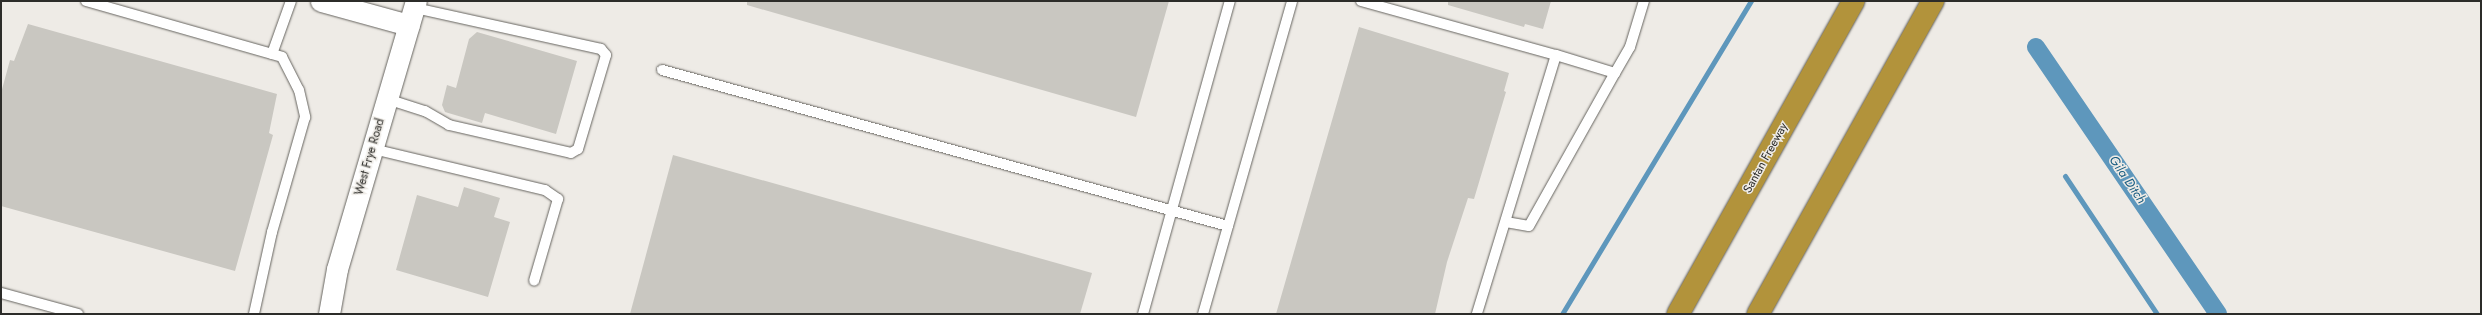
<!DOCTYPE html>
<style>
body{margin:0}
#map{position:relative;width:2482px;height:315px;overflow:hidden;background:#eeebe6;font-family:Jost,sans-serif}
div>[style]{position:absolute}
.stream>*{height:5px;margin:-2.5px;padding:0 2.5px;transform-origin:2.5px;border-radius:2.5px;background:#5e97bc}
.canal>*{height:18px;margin:-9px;padding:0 9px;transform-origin:9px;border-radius:9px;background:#5e97bc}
.building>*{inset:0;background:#c9c7c1}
.roads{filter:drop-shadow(0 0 1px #66645f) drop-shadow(0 0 1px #66645f)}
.service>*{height:10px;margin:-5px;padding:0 5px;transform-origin:5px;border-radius:5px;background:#fff}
.minor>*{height:21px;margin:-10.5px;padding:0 10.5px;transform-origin:10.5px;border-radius:10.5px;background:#fff}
.motorway>*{height:22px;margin:-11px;padding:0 11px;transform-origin:11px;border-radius:11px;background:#b2933b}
span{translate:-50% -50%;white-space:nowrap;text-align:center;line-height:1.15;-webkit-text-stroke:3px #eeebe6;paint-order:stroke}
.street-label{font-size:12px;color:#2c2c29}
.water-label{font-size:13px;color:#185c81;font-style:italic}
.frame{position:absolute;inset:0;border:2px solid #2c2c29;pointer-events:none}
</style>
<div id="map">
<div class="stream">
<i style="left:2065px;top:176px;width:166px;rotate:56.3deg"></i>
<i style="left:1562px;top:314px;width:366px;rotate:-58.9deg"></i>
</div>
<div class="canal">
<i style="left:2036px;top:47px;width:323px;rotate:55.7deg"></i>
</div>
<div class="building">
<i style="clip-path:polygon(747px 1px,1169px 1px,1136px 117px,747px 5px)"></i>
<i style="clip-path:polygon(1448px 1px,1551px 1px,1543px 29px,1525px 24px,1524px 27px,1448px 5px)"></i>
<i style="clip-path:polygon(28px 24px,277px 94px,269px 133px,273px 135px,235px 271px,1px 206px,1px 93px,10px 60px,14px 61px)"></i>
<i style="clip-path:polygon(1359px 27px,1509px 73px,1504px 91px,1506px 92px,1474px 199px,1468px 198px,1447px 262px,1435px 314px,1276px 314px)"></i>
<i style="clip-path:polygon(477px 32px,577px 61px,556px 134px,485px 113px,482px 123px,445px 112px,442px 105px,447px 85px,456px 88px,469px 39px)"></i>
<i style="clip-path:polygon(673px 155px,1092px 273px,1080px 314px,630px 314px)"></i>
<i style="clip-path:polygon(464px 187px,500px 198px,494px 217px,510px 222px,488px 297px,396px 270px,417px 195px,458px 207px)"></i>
</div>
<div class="roads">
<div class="service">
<i style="left:86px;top:1px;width:204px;rotate:15.9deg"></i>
<i style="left:282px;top:57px;width:37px;rotate:63deg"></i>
<i style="left:299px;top:90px;width:28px;rotate:77deg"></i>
<i style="left:305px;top:117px;width:120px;rotate:106deg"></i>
<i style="left:272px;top:232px;width:84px;rotate:102.4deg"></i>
<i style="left:1361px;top:1px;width:202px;rotate:15.5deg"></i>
<i style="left:1556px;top:55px;width:271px;rotate:107deg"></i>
<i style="left:272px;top:54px;width:56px;rotate:-70.3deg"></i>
<i style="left:662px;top:70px;width:587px;rotate:15.41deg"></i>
<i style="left:1615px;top:73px;width:30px;rotate:-60deg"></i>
<i style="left:1630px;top:47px;width:48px;rotate:-73.1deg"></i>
<i style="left:387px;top:99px;width:40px;rotate:18deg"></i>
<i style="left:425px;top:111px;width:28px;rotate:30deg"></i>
<i style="left:449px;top:125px;width:125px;rotate:12.9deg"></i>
<i style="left:571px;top:153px;width:8px;rotate:-30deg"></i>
<i style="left:578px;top:149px;width:98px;rotate:-73.4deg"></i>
<i style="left:606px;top:55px;width:8px;rotate:-130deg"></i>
<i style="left:601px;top:49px;width:191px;rotate:-167.6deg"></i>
<i style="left:373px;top:149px;width:177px;rotate:13.4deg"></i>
<i style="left:545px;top:190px;width:16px;rotate:35deg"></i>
<i style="left:558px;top:199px;width:85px;rotate:106.3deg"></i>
<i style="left:1506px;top:222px;width:23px;rotate:10deg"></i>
<i style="left:1529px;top:226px;width:176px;rotate:-60.7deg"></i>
<i style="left:1615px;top:73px;width:62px;rotate:-163deg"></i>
<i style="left:1px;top:293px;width:80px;rotate:15.3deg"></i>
<i style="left:1143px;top:314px;width:325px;rotate:-74.5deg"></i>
<i style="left:1203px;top:314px;width:325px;rotate:-74.1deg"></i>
</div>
<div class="minor">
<i style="left:321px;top:1px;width:91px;rotate:15.3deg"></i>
<i style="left:329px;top:314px;width:46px;rotate:-79.9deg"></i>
<i style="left:337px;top:269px;width:279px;rotate:-73.6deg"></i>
</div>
<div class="motorway">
<i style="left:1678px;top:314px;width:359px;rotate:-60.7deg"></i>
<i style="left:1758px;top:314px;width:359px;rotate:-60.8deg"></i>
</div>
</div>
<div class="street-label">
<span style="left:370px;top:157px;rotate:-74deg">West Frye Road</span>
<span style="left:1766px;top:158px;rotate:-61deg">Santan Freeway</span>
</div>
<div class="water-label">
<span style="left:2127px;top:180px;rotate:56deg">Gila Ditch</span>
</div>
<div class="frame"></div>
</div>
